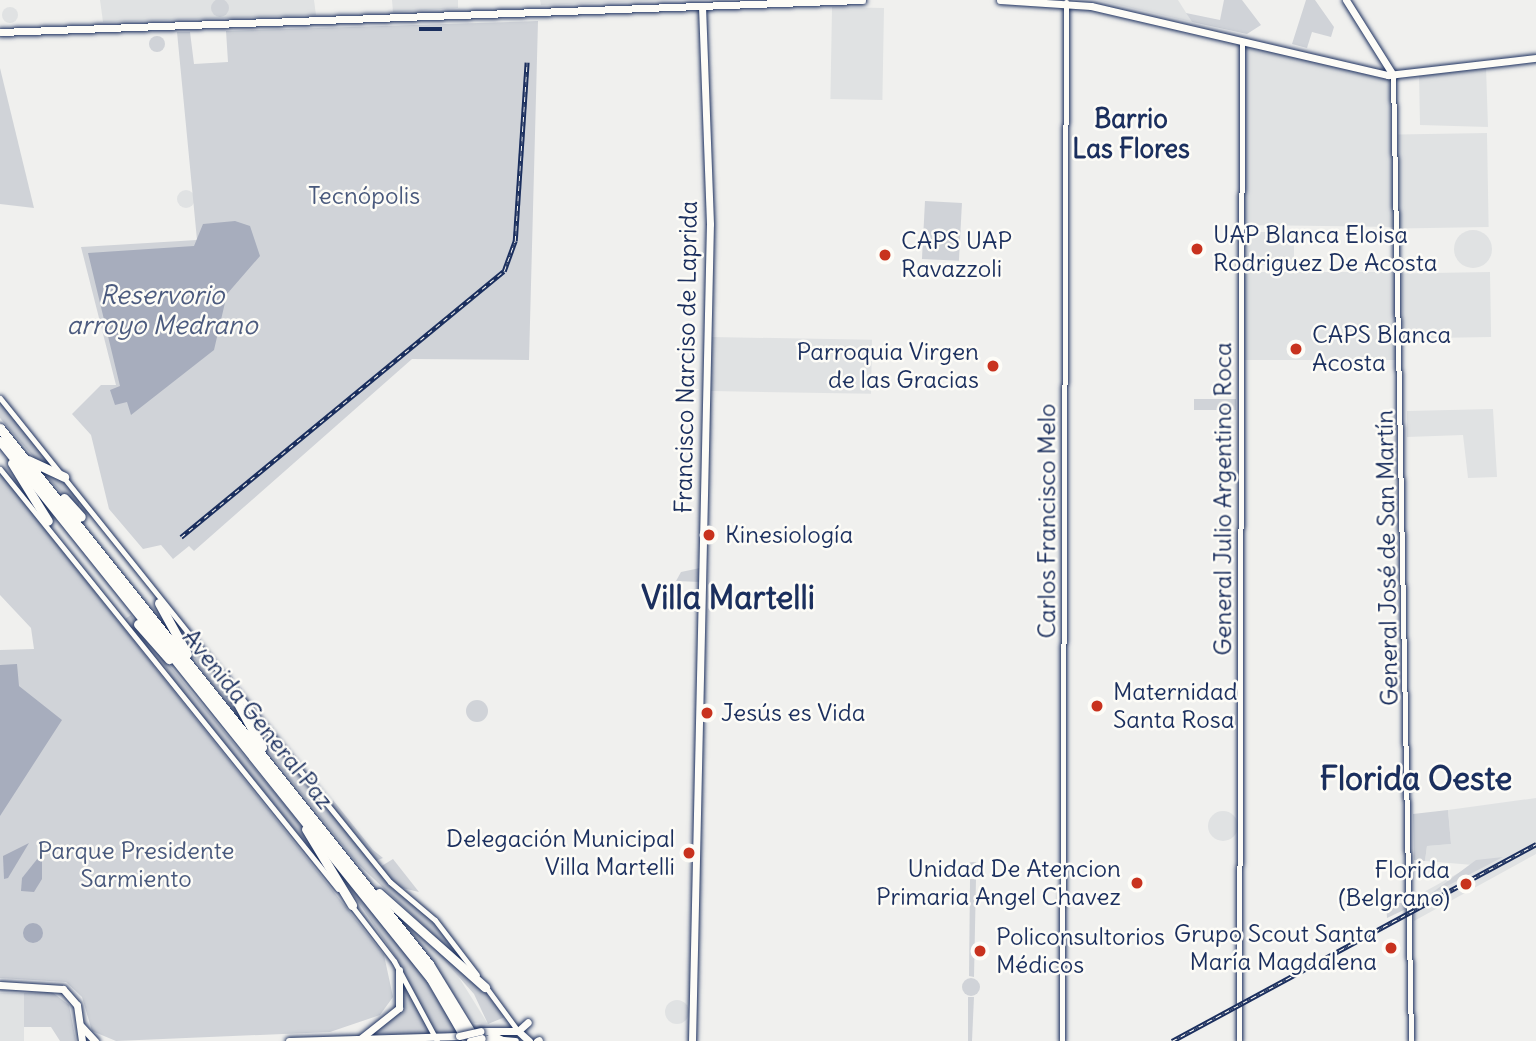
<!DOCTYPE html>
<meta charset="utf-8">
<style>
body{margin:0}
#map{position:relative;width:1536px;height:1041px;overflow:hidden;background:#f0f0ee;font-family:Delius,sans-serif}
div>[style]{position:absolute}
.built>*{inset:0;background:#e0e2e3;transform-origin:0 0}
.round{border-radius:50%}
.green>*{inset:0;background:#d0d3d8;transform-origin:0 0}
.water>*{inset:0;background:#a7adbd}
.roads{filter:drop-shadow(0 0 2px #1b2f5e) drop-shadow(0 0 2px #1b2f5e)}
.minor>*{height:5px;margin:-2.5px;padding:0 2.5px;transform-origin:2.5px;border-radius:2.5px;background:#fdfcf7}
.major>*{height:7px;margin:-3.5px;padding:0 3.5px;transform-origin:3.5px;border-radius:3.5px;background:#fdfcf7}
.highway>*{height:9px;margin:-4.5px;padding:0 4.5px;transform-origin:4.5px;border-radius:4.5px;background:#fdfcf7}
.rail>*{height:4.5px;margin-top:-2.25px;transform-origin:0;background:repeating-linear-gradient(90deg,#fdfcf7 0 5px,#1b2f5e 0 10px);box-sizing:border-box;border-block:2px solid #1b2f5e}
.bridges{filter:drop-shadow(0 0 2px #1b2f5e) drop-shadow(0 0 2px #1b2f5e)}
.major-bridge>*{height:7px;margin:-3.5px;padding:0 3.5px;transform-origin:3.5px;border-radius:3.5px;background:#fdfcf7}
.dots>*{width:19px;height:19px;translate:-50% -50%;box-sizing:border-box;border:4px solid #fdfcf7;border-radius:50%}
span{translate:-50% -50%;white-space:nowrap;text-align:center;line-height:1.15;-webkit-text-stroke:5px #fdfcf7;paint-order:stroke}
.park-label{font-size:24px;color:#48587c}
.poi-label{font-size:24px;color:#1b2f5e}
.left{translate:0 -50%;text-align:left}
.right{translate:-100% -50%;text-align:right}
.street-label{font-size:24px;color:#1b2f5e}
.neighbourhood-label{font-size:26px;color:#1b2f5e;font-weight:700}
.water-label{font-size:26px;color:#4c5b7f;font-style:italic}
.district-label{font-size:32px;color:#1b2f5e;font-weight:700}
</style>
<div id="map">
<div class="built">
<i style="clip-path:polygon(100px 0,314px 0,316px 15px,103px 22px)"></i>
<i style="clip-path:polygon(392px 0,458px 0,458px 8px,393px 12px)"></i>
<i style="clip-path:polygon(540px 0,672px 0,541px 5px)"></i>
<i style="clip-path:polygon(1097px 0,1178px 0,1192px 22px)"></i>
<i class="round" style="left:2px;top:7px;width:16px;height:16px"></i>
<i style="left:884px;top:8px;width:92px;height:52px;rotate:91deg"></i>
<i style="clip-path:polygon(1245px 46px,1389px 78px,1394px 227px,1243px 225px)"></i>
<i style="clip-path:polygon(1486px 67px,1488px 127px,1420px 125px,1419px 76px)"></i>
<i style="left:1487px;top:133px;width:94px;height:89px;rotate:89deg"></i>
<i class="round" style="left:177px;top:190px;width:18px;height:18px"></i>
<i class="round" style="left:1454px;top:230px;width:38px;height:38px"></i>
<i style="left:1294px;top:232px;width:33px;height:51px;rotate:90deg"></i>
<i style="left:1244px;top:272px;width:152px;height:88px"></i>
<i style="left:1490px;top:272px;width:65px;height:88px;rotate:89deg"></i>
<i style="left:712px;top:337px;width:160px;height:54px;rotate:1deg"></i>
<i style="clip-path:polygon(1493px 409px,1497px 477px,1468px 478px,1463px 435px,1407px 437px,1407px 411px)"></i>
<i style="clip-path:polygon(1536px 798px,1536px 854px,1414px 921px,1413px 898px,1473px 865px,1425px 861px,1427px 846px,1451px 844px,1448px 810px)"></i>
<i class="round" style="left:1208px;top:811px;width:30px;height:30px"></i>
<i style="clip-path:polygon(407px 926px,450px 963px,488px 1024px,474px 1023px)"></i>
<i style="left:0;top:993px;width:24px;height:48px"></i>
<i class="round" style="left:665px;top:1000px;width:24px;height:24px"></i>
</div>
<div class="green">
<i class="round" style="left:211px;top:-1px;width:18px;height:18px"></i>
<i style="clip-path:polygon(1224px 0,1242px 0,1261px 25px,1247px 34px,1192px 22px,1186px 13px,1220px 20px)"></i>
<i style="clip-path:polygon(1306px 0,1315px 0,1334px 27px,1331px 37px,1312px 32px,1307px 48px,1292px 44px)"></i>
<i style="clip-path:polygon(538px 21px,529px 360px,412px 359px,194px 551px,189px 546px,173px 559px,161px 545px,143px 549px,109px 509px,91px 435px,72px 414px,101px 385px,116px 385px,81px 247px,197px 240px,177px 32px,190px 32px,194px 64px,228px 62px,226px 31px)"></i>
<i class="round" style="left:149px;top:36px;width:16px;height:16px"></i>
<i style="clip-path:polygon(0 68px,34px 208px,0 204px)"></i>
<i style="left:925px;top:201px;width:37px;height:58px;rotate:3deg"></i>
<i style="left:1194px;top:399px;width:42px;height:11px"></i>
<i style="clip-path:polygon(0 402px,56px 472px,38px 462px,0 418px)"></i>
<i style="clip-path:polygon(42px 471px,63px 479px,81px 498px,77px 510px)"></i>
<i style="clip-path:polygon(0 473px,384px 955px,393px 997px,380px 1015px,330px 1032px,116px 1041px,92px 1031px,82px 997px,66px 982px,0 978px,0 650px,34px 649px,31px 628px,0 595px)"></i>
<i style="clip-path:polygon(32px 505px,125px 619px,131px 615px,155px 657px)"></i>
<i style="clip-path:polygon(700px 568px,700px 582px,676px 581px,681px 572px)"></i>
<i style="clip-path:polygon(169px 618px,224px 682px,249px 731px,203px 672px)"></i>
<i style="clip-path:polygon(151px 643px,298px 821px,330px 873px,174px 681px)"></i>
<i style="clip-path:polygon(235px 695px,393px 889px,434px 922px,462px 962px,357px 863px,270px 754px)"></i>
<i class="round" style="left:466px;top:700px;width:22px;height:22px"></i>
<i style="clip-path:polygon(333px 800px,373px 850px,383px 858px,375px 861px,332px 808px)"></i>
<i style="clip-path:polygon(1448px 810px,1451px 844px,1427px 846px,1425px 861px,1414px 860px,1413px 814px)"></i>
<i style="clip-path:polygon(324px 852px,423px 976px,457px 1032px,437px 1035px,395px 956px)"></i>
<i style="clip-path:polygon(1503px 857px,1426px 897px,1417px 904px,1476px 860px)"></i>
<i style="clip-path:polygon(393px 859px,419px 892px,398px 887px,380px 867px)"></i>
<i class="round" style="left:965px;top:862px;width:16px;height:16px"></i>
<i style="clip-path:polygon(970px 879px,976px 879px,974px 977px,969px 976px)"></i>
<i style="clip-path:polygon(1386px 903px,1407px 903px,1406px 909px,1387px 918px)"></i>
<i style="clip-path:polygon(417px 930px,479px 984px,505px 1017px,488px 1024px,474px 994px)"></i>
<i class="round" style="left:962px;top:978px;width:18px;height:18px"></i>
<i style="clip-path:polygon(405px 983px,432px 1038px,369px 1033px,394px 1017px)"></i>
<i style="clip-path:polygon(52px 992px,69px 1005px,76px 1041px,60px 1041px,51px 1027px,24px 1027px,24px 993px)"></i>
<i style="clip-path:polygon(968px 997px,974px 997px,972px 1041px,968px 1041px)"></i>
</div>
<div class="water">
<i style="clip-path:polygon(235px 221px,250px 226px,260px 256px,227px 294px,214px 350px,131px 415px,127px 402px,115px 405px,110px 390px,120px 386px,88px 253px,194px 246px,203px 224px)"></i>
<i style="clip-path:polygon(17px 664px,19px 686px,62px 720px,0 816px,0 665px)"></i>
<i style="clip-path:polygon(29px 843px,8px 878px,4px 879px,3px 856px)"></i>
<i style="clip-path:polygon(42px 853px,42px 879px,34px 892px,21px 891px,22px 878px)"></i>
<i class="round" style="left:23px;top:923px;width:20px;height:20px"></i>
</div>
<div class="roads">
<div class="minor">
<i style="left:1393px;top:75px;width:966px;rotate:88.93deg"></i>
<i style="left:0;top:398px;width:361px;rotate:51.3deg"></i>
<i style="left:0;top:469px;width:539px;rotate:51.17deg"></i>
<i style="left:235px;top:690px;width:247px;rotate:51.1deg"></i>
<i style="left:390px;top:882px;width:59px;rotate:40.2deg"></i>
<i style="left:435px;top:920px;width:69px;rotate:52.6deg"></i>
<i style="left:351px;top:905px;width:71px;rotate:52.5deg"></i>
<i style="left:394px;top:961px;width:91px;rotate:61.7deg"></i>
<i style="left:485px;top:986px;width:56px;rotate:53.7deg"></i>
<i style="left:1062px;top:1041px;width:1039px;rotate:-89.78deg"></i>
<i style="left:1239px;top:1041px;width:999px;rotate:-89.83deg"></i>
</div>
<div class="major">
<i style="left:1000px;top:0;width:91px;rotate:3.8deg"></i>
<i style="left:1091px;top:6px;width:305px;rotate:13.1deg"></i>
<i style="left:1388px;top:75px;width:149px;rotate:-6.6deg"></i>
<i style="left:1346px;top:0;width:89px;rotate:57.9deg"></i>
<i style="left:0;top:32px;width:863px;rotate:-2.13deg"></i>
<i style="left:0;top:985px;width:63px;rotate:3.6deg"></i>
<i style="left:63px;top:989px;width:21px;rotate:49deg"></i>
<i style="left:77px;top:1005px;width:36px;rotate:82deg"></i>
<i style="left:81px;top:1026px;width:21px;rotate:47deg"></i>
<i style="left:480px;top:1031px;width:38px"></i>
<i style="left:518px;top:1031px;width:13px;rotate:-42deg"></i>
<i style="left:518px;top:1031px;width:15px;rotate:42deg"></i>
<i style="left:482px;top:1038px;width:33px;rotate:5deg"></i>
<i style="left:360px;top:1039px;width:50px;rotate:-38.5deg"></i>
<i style="left:399px;top:1008px;width:38px;rotate:-90deg"></i>
<i style="left:289px;top:1041px;width:170px;rotate:-1.7deg"></i>
<i style="left:537px;top:1041px;width:2px;rotate:-27deg"></i>
<i style="left:692px;top:1041px;width:817px;rotate:-88.74deg"></i>
<i style="left:710px;top:224px;width:215px;rotate:-92.1deg"></i>
</div>
<div class="highway">
<i style="left:0;top:428px;width:687px;rotate:51.33deg"></i>
<i style="left:429px;top:964px;width:88px;rotate:58.5deg"></i>
<i style="left:0;top:441px;width:689px;rotate:51.3deg"></i>
<i style="left:431px;top:979px;width:72px;rotate:59.9deg"></i>
<i style="left:28px;top:460px;width:40px;rotate:25deg"></i>
<i style="left:12px;top:463px;width:68px;rotate:58.2deg"></i>
<i style="left:64px;top:498px;width:25px;rotate:48deg"></i>
<i style="left:159px;top:603px;width:58px;rotate:61.2deg"></i>
<i style="left:138px;top:624px;width:47px;rotate:48.5deg"></i>
<i style="left:224px;top:678px;width:79px;rotate:61.2deg"></i>
<i style="left:306px;top:829px;width:89px;rotate:58.8deg"></i>
<i style="left:379px;top:893px;width:142px;rotate:41.6deg"></i>
<i style="left:492px;top:1036px;width:11px;rotate:27deg"></i>
</div>
</div>
<div class="rail">
<i style="left:419px;top:29px;width:23px"></i>
<i style="left:181px;top:537px;width:418px;rotate:-39.5deg"></i>
<i style="left:504px;top:271px;width:32px;rotate:-70deg"></i>
<i style="left:515px;top:241px;width:179px;rotate:-86.2deg"></i>
<i style="left:1172px;top:1041px;width:414px;rotate:-28.4deg"></i>
</div>
<div class="bridges">
<div class="major-bridge">
<i style="left:459px;top:1036px;width:22px;rotate:-13deg"></i>
<i style="left:470px;top:1041px;width:12px;rotate:-14deg"></i>
</div>
</div>
<div class="dots">
<i style="left:1197px;top:249px;background:#c8321e"></i>
<i style="left:885px;top:255px;background:#c8321e"></i>
<i style="left:1296px;top:349px;background:#c8321e"></i>
<i style="left:993px;top:366px;background:#c8321e"></i>
<i style="left:709px;top:535px;background:#c8321e"></i>
<i style="left:1097px;top:706px;background:#c8321e"></i>
<i style="left:707px;top:713px;background:#c8321e"></i>
<i style="left:689px;top:853px;background:#c8321e"></i>
<i style="left:1137px;top:883px;background:#c8321e"></i>
<i style="left:1466px;top:884px;background:#c8321e"></i>
<i style="left:1391px;top:948px;background:#c8321e"></i>
<i style="left:980px;top:951px;background:#c8321e"></i>
</div>
<div class="park-label">
<span style="left:364px;top:196px">Tecnópolis</span>
<span style="left:136px;top:865px">Parque Presidente<br>Sarmiento</span>
</div>
<div class="poi-label">
<span class="left" style="left:1213px;top:249px">UAP Blanca Eloisa<br>Rodriguez De Acosta</span>
<span class="left" style="left:901px;top:255px">CAPS UAP<br>Ravazzoli</span>
<span class="left" style="left:1312px;top:349px">CAPS Blanca<br>Acosta</span>
<span class="right" style="left:979px;top:366px">Parroquia Virgen<br>de las Gracias</span>
<span class="left" style="left:725px;top:535px">Kinesiología</span>
<span class="left" style="left:1113px;top:706px">Maternidad<br>Santa Rosa</span>
<span class="left" style="left:721px;top:713px">Jesús es Vida</span>
<span class="right" style="left:675px;top:853px">Delegación Municipal<br>Villa Martelli</span>
<span class="right" style="left:1121px;top:883px">Unidad De Atencion<br>Primaria Angel Chavez</span>
<span class="right" style="left:1450px;top:884px">Florida<br>(Belgrano)</span>
<span class="right" style="left:1377px;top:948px">Grupo Scout Santa<br>María Magdalena</span>
<span class="left" style="left:996px;top:951px">Policonsultorios<br>Médicos</span>
</div>
<div class="street-label">
<span style="left:686px;top:357px;rotate:-89deg">Francisco Narciso de Laprida</span>
<span style="left:1223px;top:499px;rotate:-90deg">General Julio Argentino Roca</span>
<span style="left:1047px;top:521px;rotate:-90deg">Carlos Francisco Melo</span>
<span style="left:1387px;top:558px;rotate:-91deg">General José de San Martín</span>
<span style="left:258px;top:719px;rotate:51deg">Avenida General Paz</span>
</div>
<div class="neighbourhood-label">
<span style="left:1131px;top:134px">Barrio<br>Las Flores</span>
</div>
<div class="water-label">
<span style="left:162px;top:310px">Reservorio<br>arroyo Medrano</span>
</div>
<div class="district-label">
<span style="left:728px;top:598px">Villa Martelli</span>
<span style="left:1416px;top:779px">Florida Oeste</span>
</div>
</div>
